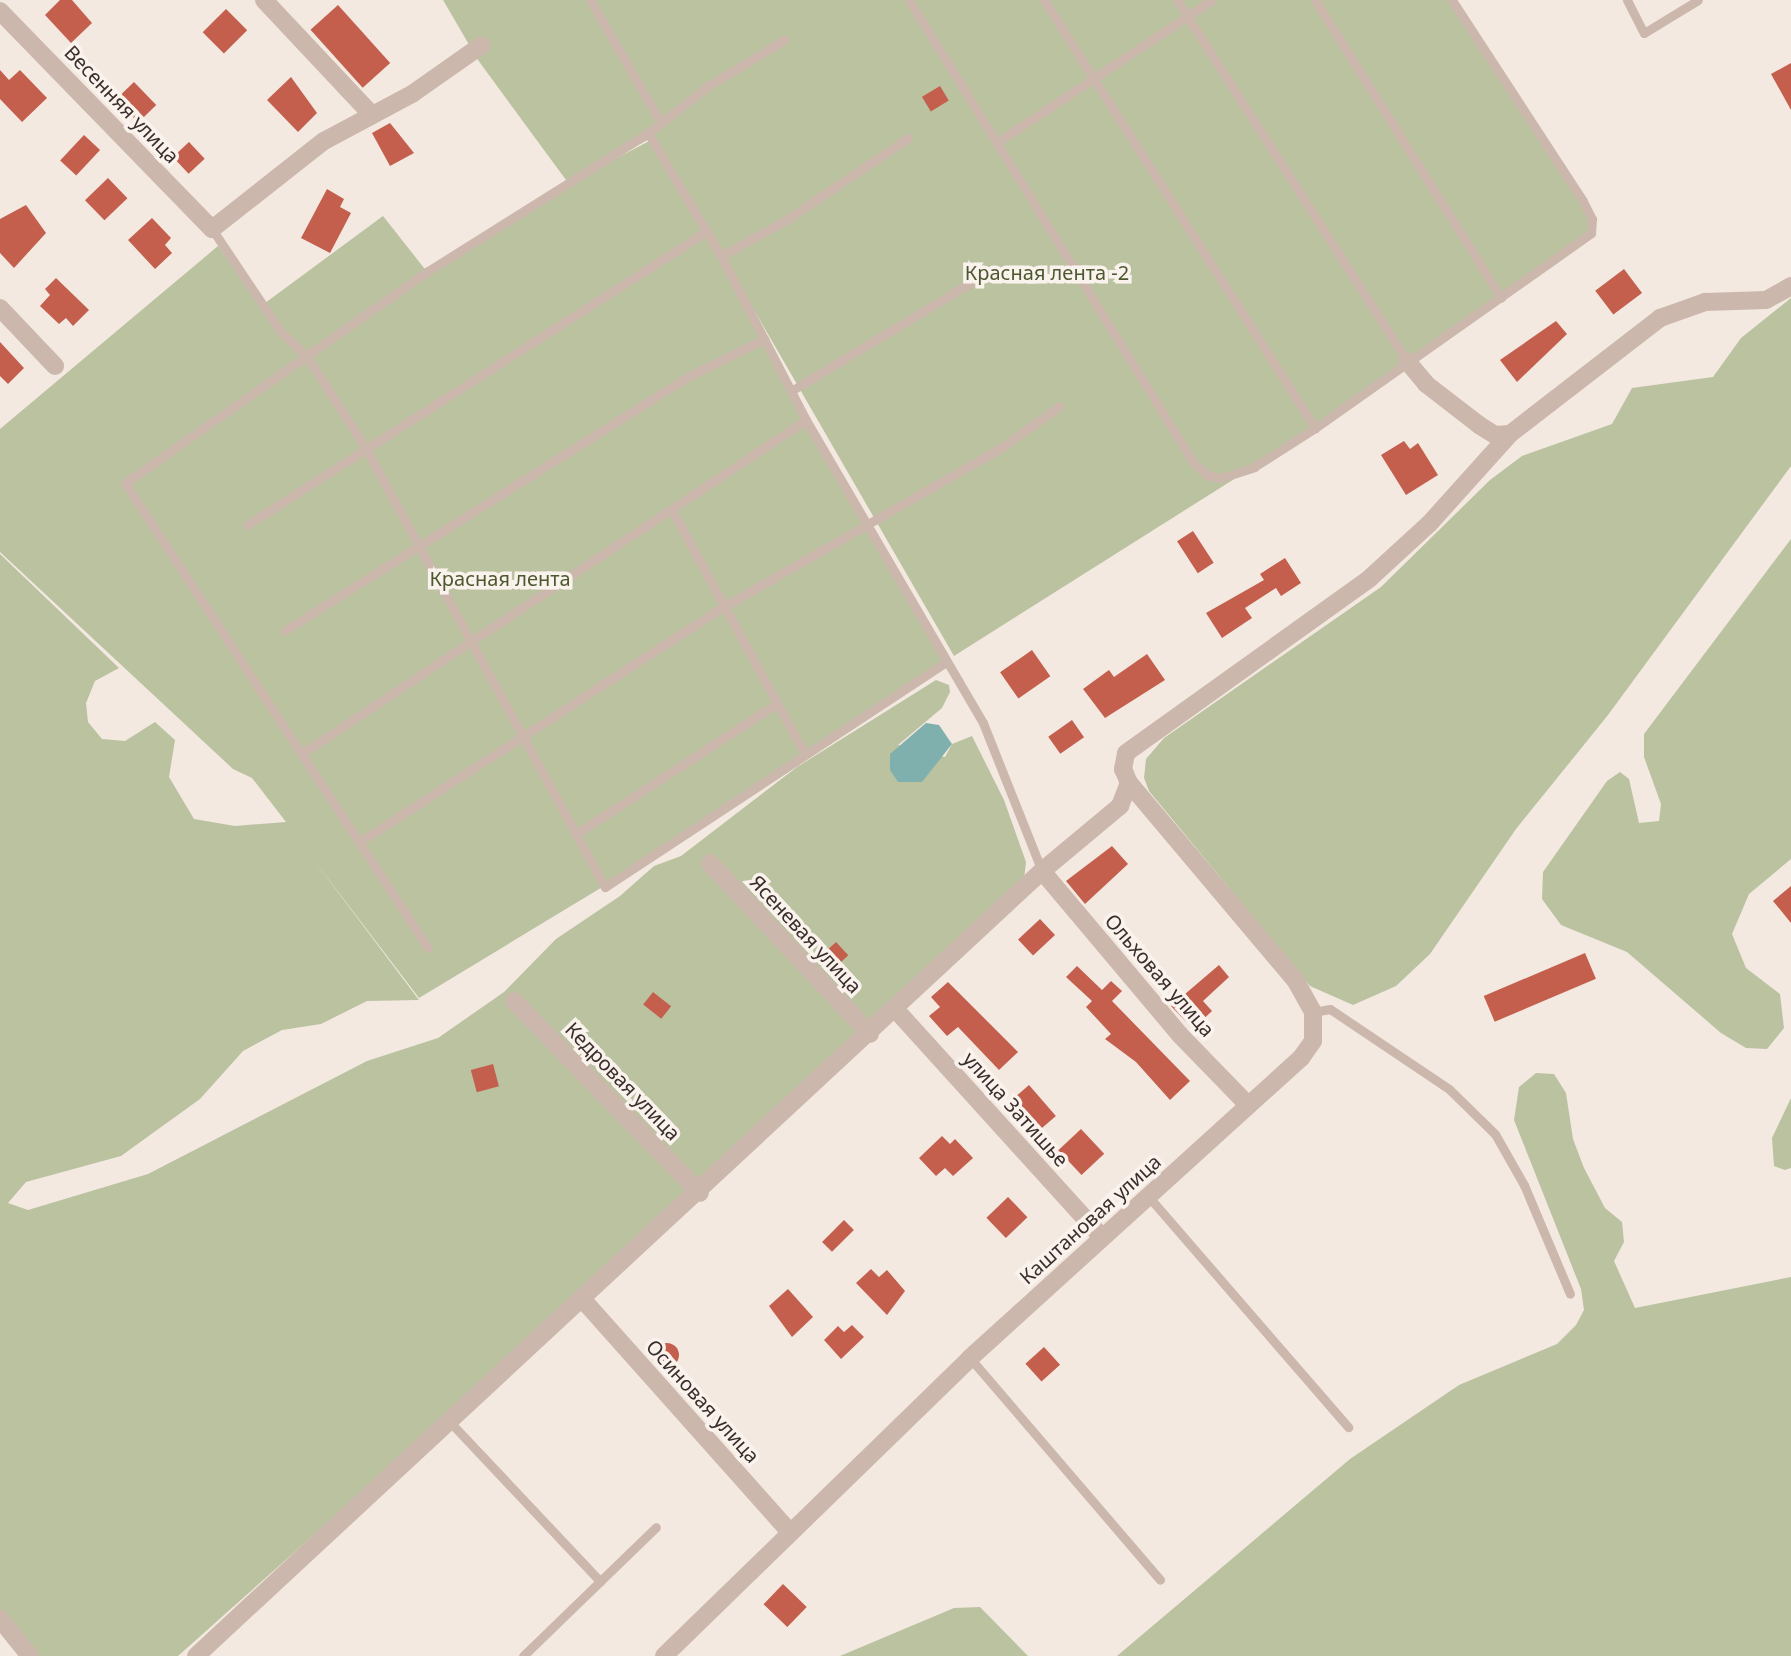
<!DOCTYPE html>
<meta charset="utf-8">
<style>
body{margin:0}
#map{position:relative;width:1791px;height:1656px;overflow:hidden;background:#f3e9e1;font-family:"Noto Sans",sans-serif}
div>[style]{position:absolute}
.green>*{inset:0;background:#bac2a0}
.water>*{inset:0;background:#80b0ad}
.building>*{inset:0;background:#c45f4e;transform-origin:0 0}
.round{border-radius:50%}
.lane>*{height:9px;margin:-4.5px;padding:0 4.5px;transform-origin:4.5px;border-radius:4.5px;background:#ccb7ac}
.street>*{height:18px;margin:-9px;padding:0 9px;transform-origin:9px;border-radius:9px;background:#ccb7ac}
span{translate:-50% -50%;white-space:nowrap;text-align:center;line-height:1.15;-webkit-text-stroke:7px #faf3ed;paint-order:stroke}
.street-label{font-size:20px;color:#3a2e2b}
.park-label{font-size:20px;color:#4d582f}
</style>
<div id="map">
<div class="green">
<i style="clip-path:polygon(443px 0,1452px 0,1583px 201px,1591px 233px,1315px 428px,954px 656px,654px 137px,566px 180px,478px 60px)"></i>
<i style="clip-path:polygon(653px 139px,946px 661px,604px 886px,419px 998px,310px 855px,419px 1000px,367px 1001px,321px 1024px,282px 1030px,243px 1051px,200px 1099px,121px 1156px,26px 1182px,8px 1203px,28px 1210px,148px 1174px,367px 1061px,438px 1038px,504px 992px,556px 939px,620px 896px,654px 866px,681px 856px,797px 767px,936px 680px,949px 685px,950px 692px,942px 708px,898px 745px,945px 757px,952px 744px,972px 736px,1004px 800px,1026px 862px,1024px 880px,454px 1410px,178px 1656px,37px 1656px,0 1610px,0 554px,119px 668px,95px 681px,86px 703px,88px 722px,102px 739px,125px 741px,155px 722px,175px 740px,169px 777px,194px 819px,235px 826px,286px 822px,252px 778px,233px 769px,0 552px,0 429px,218px 246px,261px 306px,383px 216px,428px 273px,568px 184px)"></i>
<i style="clip-path:polygon(1791px 298px,1791px 466px,1608px 715px,1516px 829px,1430px 954px,1396px 986px,1353px 1005px,1310px 986px,1149px 791px,1144px 778px,1146px 759px,1164px 738px,1381px 587px,1490px 480px,1522px 456px,1612px 424px,1632px 388px,1713px 377px,1741px 338px)"></i>
<i style="clip-path:polygon(1791px 539px,1791px 859px,1749px 894px,1732px 934px,1746px 968px,1780px 994px,1784px 1028px,1767px 1049px,1746px 1048px,1721px 1033px,1627px 952px,1561px 925px,1542px 899px,1543px 872px,1607px 781px,1620px 772px,1629px 779px,1639px 823px,1659px 821px,1661px 804px,1644px 757px,1644px 734px)"></i>
<i style="clip-path:polygon(1536px 1073px,1554px 1074px,1566px 1093px,1573px 1139px,1584px 1168px,1605px 1208px,1622px 1222px,1624px 1242px,1614px 1261px,1635px 1308px,1791px 1277px,1791px 1656px,1117px 1656px,1350px 1459px,1459px 1385px,1557px 1344px,1576px 1325px,1584px 1310px,1581px 1289px,1514px 1120px,1519px 1087px)"></i>
<i style="clip-path:polygon(1791px 1098px,1791px 1168px,1785px 1170px,1774px 1166px,1772px 1138px)"></i>
<i style="clip-path:polygon(980px 1607px,1028px 1656px,840px 1656px,954px 1608px)"></i>
</div>
<div class="water">
<i style="clip-path:polygon(926px 723px,939px 725px,952px 744px,922px 782px,898px 782px,890px 770px,890px 754px)"></i>
</div>
<div class="building">
<i style="clip-path:polygon(60px 0,72px 0,92px 23px,71px 43px,45px 15px)"></i>
<i style="left:338px;top:5px;width:78px;height:37px;rotate:48deg"></i>
<i style="left:226px;top:9px;width:30px;height:33px;rotate:45deg"></i>
<i style="clip-path:polygon(1791px 63px,1791px 110px,1771px 74px)"></i>
<i style="clip-path:polygon(0 70px,9px 80px,20px 70px,47px 98px,22px 122px,0 99px)"></i>
<i style="clip-path:polygon(291px 77px,317px 113px,298px 132px,267px 100px)"></i>
<i style="left:134px;top:82px;width:32px;height:25px;rotate:46deg"></i>
<i style="left:940px;top:86px;width:17px;height:21px;rotate:59deg"></i>
<i style="clip-path:polygon(390px 123px,414px 153px,390px 166px,372px 133px)"></i>
<i style="left:84px;top:135px;width:22px;height:35px;rotate:43deg"></i>
<i style="left:189px;top:142px;width:23px;height:22px;rotate:47deg"></i>
<i style="left:108px;top:178px;width:28px;height:32px;rotate:46deg"></i>
<i style="clip-path:polygon(327px 189px,344px 199px,340px 207px,351px 213px,330px 253px,301px 238px)"></i>
<i style="clip-path:polygon(26px 205px,46px 233px,14px 268px,0 253px,0 219px)"></i>
<i style="clip-path:polygon(152px 218px,171px 238px,165px 245px,172px 253px,155px 269px,128px 240px)"></i>
<i style="left:1624px;top:269px;width:30px;height:36px;rotate:53deg"></i>
<i style="clip-path:polygon(56px 278px,89px 310px,73px 326px,66px 318px,59px 324px,40px 306px,50px 295px,45px 289px)"></i>
<i style="clip-path:polygon(1556px 321px,1567px 334px,1517px 382px,1500px 360px)"></i>
<i style="clip-path:polygon(0 342px,24px 368px,8px 384px,0 376px)"></i>
<i style="clip-path:polygon(1404px 441px,1410px 449px,1418px 443px,1438px 475px,1406px 495px,1381px 455px)"></i>
<i style="left:1193px;top:531px;width:38px;height:19px;rotate:57deg"></i>
<i style="clip-path:polygon(1285px 558px,1301px 583px,1281px 596px,1276px 588px,1245px 608px,1252px 618px,1222px 638px,1206px 613px,1264px 580px,1260px 574px)"></i>
<i style="left:1032px;top:650px;width:32px;height:39px;rotate:55deg"></i>
<i style="clip-path:polygon(1147px 654px,1165px 680px,1105px 718px,1083px 689px,1109px 670px,1114px 677px)"></i>
<i style="left:1072px;top:720px;width:21px;height:29px;rotate:55deg"></i>
<i style="clip-path:polygon(1112px 846px,1128px 864px,1085px 904px,1066px 881px)"></i>
<i style="clip-path:polygon(1791px 886px,1791px 923px,1773px 901px)"></i>
<i style="left:1040px;top:919px;width:22px;height:30px;rotate:47deg"></i>
<i style="left:836px;top:942px;width:18px;height:22px;rotate:47deg"></i>
<i style="left:1585px;top:953px;width:28px;height:110px;rotate:67deg"></i>
<i style="clip-path:polygon(1219px 965px,1229px 977px,1203px 1001px,1212px 1011px,1193px 1029px,1171px 1006px)"></i>
<i style="clip-path:polygon(1077px 966px,1102px 990px,1111px 981px,1122px 991px,1112px 1001px,1190px 1081px,1170px 1100px,1136px 1062px,1105px 1039px,1111px 1034px,1086px 1007px,1092px 1001px,1066px 977px)"></i>
<i style="clip-path:polygon(948px 982px,1018px 1052px,999px 1070px,958px 1027px,947px 1036px,929px 1016px,940px 1007px,931px 997px)"></i>
<i style="left:653px;top:992px;width:23px;height:16px;rotate:38deg"></i>
<i style="left:493px;top:1064px;width:23px;height:23px;rotate:75deg"></i>
<i style="left:1029px;top:1085px;width:41px;height:30px;rotate:49deg"></i>
<i style="left:1081px;top:1129px;width:34px;height:31px;rotate:47deg"></i>
<i style="clip-path:polygon(942px 1136px,950px 1144px,955px 1139px,973px 1158px,953px 1176px,945px 1168px,936px 1176px,919px 1158px)"></i>
<i style="left:1008px;top:1197px;width:28px;height:30px;rotate:46deg"></i>
<i style="left:844px;top:1220px;width:14px;height:31px;rotate:45deg"></i>
<i style="clip-path:polygon(871px 1269px,879px 1277px,887px 1270px,905px 1291px,887px 1315px,856px 1283px)"></i>
<i style="clip-path:polygon(788px 1289px,813px 1317px,792px 1337px,769px 1306px)"></i>
<i style="clip-path:polygon(852px 1325px,864px 1337px,841px 1359px,824px 1340px,838px 1326px,844px 1332px)"></i>
<i class="round" style="left:655px;top:1343px;width:24px;height:24px"></i>
<i style="left:1044px;top:1347px;width:24px;height:25px;rotate:48deg"></i>
<i style="left:783px;top:1584px;width:33px;height:28px;rotate:44deg"></i>
</div>
<div class="lane">
<i style="left:590px;top:0;width:142px;rotate:60deg"></i>
<i style="left:909px;top:0;width:542px;rotate:58.42deg"></i>
<i style="left:1193px;top:462px;width:19px;rotate:43deg"></i>
<i style="left:1207px;top:475px;width:14px;rotate:12deg"></i>
<i style="left:1221px;top:478px;width:35px;rotate:-18deg"></i>
<i style="left:1254px;top:467px;width:72px;rotate:-32.6deg"></i>
<i style="left:1315px;top:428px;width:338px;rotate:-35.2deg"></i>
<i style="left:1591px;top:233px;width:14px;rotate:-86deg"></i>
<i style="left:1592px;top:219px;width:20px;rotate:-117deg"></i>
<i style="left:1583px;top:201px;width:240px;rotate:-123.1deg"></i>
<i style="left:1044px;top:0;width:507px;rotate:57.66deg"></i>
<i style="left:1177px;top:0;width:428px;rotate:57.5deg"></i>
<i style="left:1315px;top:0;width:351px;rotate:58deg"></i>
<i style="left:1627px;top:0;width:37px;rotate:63deg"></i>
<i style="left:1644px;top:33px;width:63px;rotate:-31.4deg"></i>
<i style="left:648px;top:133px;width:76px;rotate:-38.1deg"></i>
<i style="left:708px;top:86px;width:89px;rotate:-31.2deg"></i>
<i style="left:999px;top:141px;width:255px;rotate:-33.5deg"></i>
<i style="left:212px;top:229px;width:124px;rotate:56.2deg"></i>
<i style="left:281px;top:332px;width:34px;rotate:43deg"></i>
<i style="left:306px;top:355px;width:112px;rotate:57.4deg"></i>
<i style="left:366px;top:449px;width:499px;rotate:61.4deg"></i>
<i style="left:605px;top:887px;width:409px;rotate:-33.4deg"></i>
<i style="left:721px;top:256px;width:74px;rotate:-29deg"></i>
<i style="left:786px;top:220px;width:147px;rotate:-33.9deg"></i>
<i style="left:791px;top:391px;width:223px;rotate:-31.1deg"></i>
<i style="left:673px;top:512px;width:276px;rotate:61.4deg"></i>
<i style="left:247px;top:525px;width:546px;rotate:-32.58deg"></i>
<i style="left:284px;top:631px;width:479px;rotate:-32.2deg"></i>
<i style="left:689px;top:376px;width:84px;rotate:-26.3deg"></i>
<i style="left:301px;top:754px;width:605px;rotate:-33.48deg"></i>
<i style="left:576px;top:834px;width:237px;rotate:-33deg"></i>
<i style="left:361px;top:841px;width:431px;rotate:-32.9deg"></i>
<i style="left:723px;top:607px;width:322px;rotate:-29.8deg"></i>
<i style="left:1002px;top:447px;width:71px;rotate:-35.3deg"></i>
<i style="left:428px;top:948px;width:555px;rotate:-123.09deg"></i>
<i style="left:125px;top:483px;width:370px;rotate:-35deg"></i>
<i style="left:428px;top:271px;width:260px;rotate:-32.1deg"></i>
<i style="left:648px;top:133px;width:143px;rotate:59.3deg"></i>
<i style="left:721px;top:256px;width:185px;rotate:62.6deg"></i>
<i style="left:806px;top:420px;width:351px;rotate:59.7deg"></i>
<i style="left:983px;top:723px;width:159px;rotate:68.3deg"></i>
<i style="left:1313px;top:1012px;width:17px;rotate:-10deg"></i>
<i style="left:1330px;top:1009px;width:143px;rotate:33.9deg"></i>
<i style="left:1449px;top:1089px;width:64px;rotate:44.4deg"></i>
<i style="left:1495px;top:1134px;width:59px;rotate:60.4deg"></i>
<i style="left:1524px;top:1185px;width:118px;rotate:67.1deg"></i>
<i style="left:1148px;top:1196px;width:306px;rotate:49.1deg"></i>
<i style="left:970px;top:1358px;width:292px;rotate:49.4deg"></i>
<i style="left:450px;top:1422px;width:219px;rotate:46.7deg"></i>
<i style="left:523px;top:1656px;width:185px;rotate:-44.1deg"></i>
</div>
<div class="street">
<i style="left:264px;top:0;width:155px;rotate:46.8deg"></i>
<i style="left:0;top:11px;width:304px;rotate:45.8deg"></i>
<i style="left:212px;top:229px;width:142px;rotate:-38.2deg"></i>
<i style="left:324px;top:141px;width:100px;rotate:-28.1deg"></i>
<i style="left:412px;top:94px;width:85px;rotate:-35deg"></i>
<i style="left:0;top:308px;width:80px;rotate:46.5deg"></i>
<i style="left:1407px;top:361px;width:30px;rotate:50deg"></i>
<i style="left:1426px;top:384px;width:67px;rotate:37.7deg"></i>
<i style="left:1479px;top:425px;width:19px;rotate:32deg"></i>
<i style="left:1495px;top:435px;width:15px;rotate:-4deg"></i>
<i style="left:710px;top:863px;width:234px;rotate:46.9deg"></i>
<i style="left:1042px;top:871px;width:214px;rotate:49.9deg"></i>
<i style="left:1180px;top:1035px;width:98px;rotate:45.8deg"></i>
<i style="left:514px;top:1001px;width:267px;rotate:45.9deg"></i>
<i style="left:896px;top:1010px;width:307px;rotate:47.8deg"></i>
<i style="left:584px;top:1301px;width:310px;rotate:48.3deg"></i>
<i style="left:0;top:1619px;width:48px;rotate:51deg"></i>
<i style="left:196px;top:1656px;width:1154px;rotate:-42.86deg"></i>
<i style="left:1042px;top:871px;width:102px;rotate:-39.8deg"></i>
<i style="left:1120px;top:806px;width:25px;rotate:-69deg"></i>
<i style="left:1129px;top:783px;width:15px;rotate:-113deg"></i>
<i style="left:1123px;top:769px;width:16px;rotate:-79deg"></i>
<i style="left:1126px;top:753px;width:300px;rotate:-35.6deg"></i>
<i style="left:1370px;top:578px;width:80px;rotate:-42.5deg"></i>
<i style="left:1429px;top:524px;width:121px;rotate:-48deg"></i>
<i style="left:1510px;top:434px;width:190px;rotate:-37.7deg"></i>
<i style="left:1660px;top:318px;width:48px;rotate:-19.6deg"></i>
<i style="left:1705px;top:302px;width:61px;rotate:-1.9deg"></i>
<i style="left:1766px;top:300px;width:29px;rotate:-29deg"></i>
<i style="left:664px;top:1656px;width:427px;rotate:-44.2deg"></i>
<i style="left:970px;top:1358px;width:447px;rotate:-42.2deg"></i>
<i style="left:1301px;top:1058px;width:21px;rotate:-55deg"></i>
<i style="left:1313px;top:1041px;width:29px;rotate:-90deg"></i>
<i style="left:1313px;top:1012px;width:37px;rotate:-119deg"></i>
<i style="left:1295px;top:980px;width:258px;rotate:-130.1deg"></i>
</div>
<div class="street-label">
<span style="left:122px;top:104px;rotate:46deg">Весенняя улица</span>
<span style="left:806px;top:934px;rotate:47deg">Ясеневая улица</span>
<span style="left:1160px;top:975px;rotate:49deg">Ольховая улица</span>
<span style="left:623px;top:1081px;rotate:46deg">Кедровая улица</span>
<span style="left:1016px;top:1109px;rotate:48deg">улица Затишье</span>
<span style="left:1090px;top:1219px;rotate:-42deg">Каштановая улица</span>
<span style="left:703px;top:1401px;rotate:48deg">Осиновая улица</span>
</div>
<div class="park-label">
<span style="left:1047px;top:272px">Красная лента -2</span>
<span style="left:500px;top:578px">Красная лента</span>
</div>
</div>
